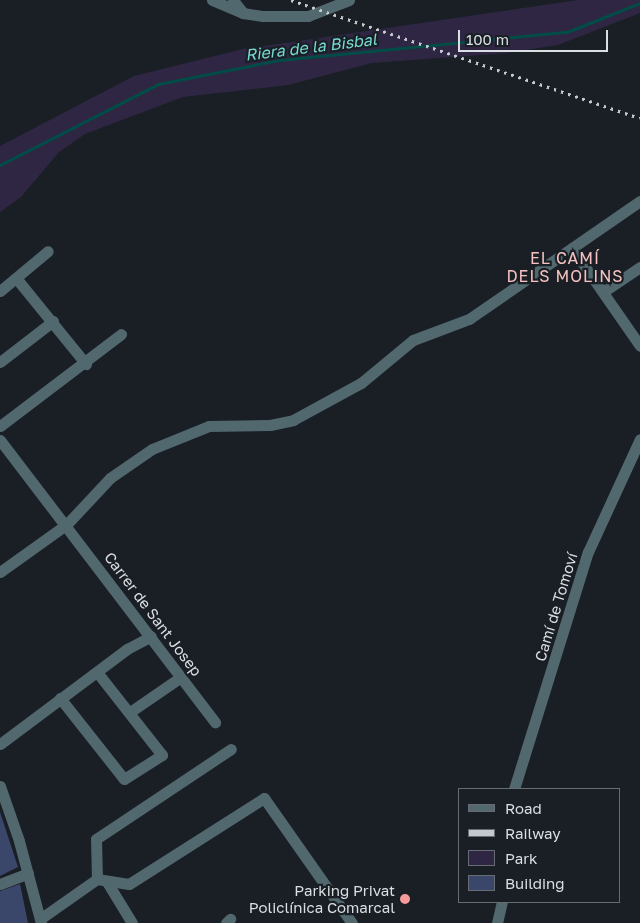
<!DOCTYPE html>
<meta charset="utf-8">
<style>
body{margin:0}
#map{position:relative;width:640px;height:923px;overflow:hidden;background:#191f25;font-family:"Golos Text",sans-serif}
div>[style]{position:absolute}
.green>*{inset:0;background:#2f2643}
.stream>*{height:3px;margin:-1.5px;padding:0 1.5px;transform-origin:1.5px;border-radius:1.5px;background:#024c48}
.building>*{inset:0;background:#3b466b}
.minor>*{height:11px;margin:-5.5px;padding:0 5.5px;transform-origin:5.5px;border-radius:5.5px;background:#52686f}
.rail>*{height:3px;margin-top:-1.5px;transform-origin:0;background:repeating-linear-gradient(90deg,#c4c9cd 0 2.5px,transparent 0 7.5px)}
.dots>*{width:14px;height:14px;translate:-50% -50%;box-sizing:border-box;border:2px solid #191f25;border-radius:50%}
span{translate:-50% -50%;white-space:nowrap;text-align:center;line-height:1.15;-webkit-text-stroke:4.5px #191f25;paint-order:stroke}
.street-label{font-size:15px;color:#dadfe3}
.poi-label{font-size:15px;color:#dadfe3}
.right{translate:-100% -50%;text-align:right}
.water-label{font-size:16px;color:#77dad3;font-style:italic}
.neighbourhood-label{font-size:16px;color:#f6c2c1;letter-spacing:1px}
.legend{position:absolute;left:458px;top:788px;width:162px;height:115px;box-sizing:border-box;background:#191f25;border:1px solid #666c71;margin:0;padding:6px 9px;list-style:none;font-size:15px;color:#dadfe3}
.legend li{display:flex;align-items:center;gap:10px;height:25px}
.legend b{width:25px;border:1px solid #666c71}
.scale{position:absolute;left:458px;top:30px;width:150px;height:22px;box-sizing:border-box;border:2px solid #dadfe3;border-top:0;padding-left:6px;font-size:15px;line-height:18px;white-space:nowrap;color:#dadfe3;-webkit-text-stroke:4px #191f25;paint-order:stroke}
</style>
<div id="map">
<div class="green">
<i style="clip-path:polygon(578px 0,640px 0,640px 13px,558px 45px,507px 53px,372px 63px,288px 85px,183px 97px,85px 134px,59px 152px,21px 197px,0 212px,0 146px,134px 76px,243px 49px)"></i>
</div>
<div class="stream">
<i style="left:0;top:165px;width:178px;rotate:-27.1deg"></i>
<i style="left:158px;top:84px;width:123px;rotate:-11.2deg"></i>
<i style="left:279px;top:60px;width:289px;rotate:-5.6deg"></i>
<i style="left:567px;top:32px;width:79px;rotate:-21.7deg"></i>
</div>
<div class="building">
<i style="clip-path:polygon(0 812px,18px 867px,0 876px)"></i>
<i style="clip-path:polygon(20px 884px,28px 923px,0 923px,0 891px)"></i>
</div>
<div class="minor">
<i style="left:212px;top:0;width:34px;rotate:23deg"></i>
<i style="left:233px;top:0;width:16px;rotate:52deg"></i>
<i style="left:243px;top:13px;width:20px;rotate:9deg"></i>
<i style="left:263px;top:16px;width:45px"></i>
<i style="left:308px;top:16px;width:44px;rotate:-21.3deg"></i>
<i style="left:572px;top:248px;width:119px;rotate:55.2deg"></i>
<i style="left:16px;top:278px;width:111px;rotate:50.9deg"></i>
<i style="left:0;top:291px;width:62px;rotate:-39.8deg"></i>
<i style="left:603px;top:292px;width:45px;rotate:-34deg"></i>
<i style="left:0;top:362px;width:67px;rotate:-37.7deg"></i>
<i style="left:0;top:426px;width:152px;rotate:-37.2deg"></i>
<i style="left:0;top:440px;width:355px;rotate:52.7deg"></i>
<i style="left:0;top:572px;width:82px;rotate:-35.6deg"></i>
<i style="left:67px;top:524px;width:63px;rotate:-46.9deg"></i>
<i style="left:110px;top:478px;width:51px;rotate:-34.6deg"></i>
<i style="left:152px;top:449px;width:61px;rotate:-22deg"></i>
<i style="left:209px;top:426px;width:61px;rotate:-0.9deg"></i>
<i style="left:270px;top:425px;width:24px;rotate:-12deg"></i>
<i style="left:293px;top:420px;width:77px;rotate:-28.6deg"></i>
<i style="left:361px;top:383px;width:67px;rotate:-39.6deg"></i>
<i style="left:413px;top:340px;width:60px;rotate:-20.6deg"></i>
<i style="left:469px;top:319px;width:208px;rotate:-34.6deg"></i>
<i style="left:60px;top:698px;width:103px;rotate:51.7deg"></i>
<i style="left:124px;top:779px;width:45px;rotate:-32.3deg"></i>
<i style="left:162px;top:755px;width:105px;rotate:-128.1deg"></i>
<i style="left:130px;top:712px;width:62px;rotate:-34.5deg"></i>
<i style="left:0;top:744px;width:159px;rotate:-36.8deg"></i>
<i style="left:127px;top:649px;width:27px;rotate:-28deg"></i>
<i style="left:0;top:786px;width:58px;rotate:70.9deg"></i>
<i style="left:19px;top:841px;width:85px;rotate:75deg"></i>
<i style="left:514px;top:789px;width:248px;rotate:-72.7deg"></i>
<i style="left:588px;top:552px;width:124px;rotate:-65.3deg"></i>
<i style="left:97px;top:879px;width:40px;rotate:-91.4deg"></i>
<i style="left:96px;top:839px;width:162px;rotate:-33.7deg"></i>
<i style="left:107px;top:882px;width:48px;rotate:58.6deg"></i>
<i style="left:0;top:884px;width:30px;rotate:-21deg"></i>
<i style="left:40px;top:919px;width:70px;rotate:-35.1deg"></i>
<i style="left:97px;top:879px;width:32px;rotate:9deg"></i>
<i style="left:129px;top:884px;width:160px;rotate:-32.5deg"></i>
<i style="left:264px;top:798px;width:153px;rotate:54.9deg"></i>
<i style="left:226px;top:923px;width:6px;rotate:-45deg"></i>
<i style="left:497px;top:923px;width:22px;rotate:-77deg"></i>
</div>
<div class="rail">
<i style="left:291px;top:0;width:368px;rotate:18.7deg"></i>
</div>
<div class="dots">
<i style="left:405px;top:899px;background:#f59b9c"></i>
</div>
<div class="street-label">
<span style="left:556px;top:607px;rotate:-73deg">Camí de Tomoví</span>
<span style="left:153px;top:614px;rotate:53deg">Carrer de Sant Josep</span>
</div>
<div class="poi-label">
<span class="right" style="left:395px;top:899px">Parking Privat<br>Policlínica Comarcal</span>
</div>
<div class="water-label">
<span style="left:311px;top:47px;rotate:-7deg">Riera de la Bisbal</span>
</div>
<div class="neighbourhood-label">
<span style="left:565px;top:267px">EL CAMÍ<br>DELS MOLINS</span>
</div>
<ul class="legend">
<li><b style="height:6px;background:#52686f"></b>Road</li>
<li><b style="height:6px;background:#c4c9cd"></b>Railway</li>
<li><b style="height:14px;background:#2f2643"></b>Park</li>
<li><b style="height:14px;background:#3b466b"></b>Building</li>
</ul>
<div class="scale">100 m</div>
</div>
